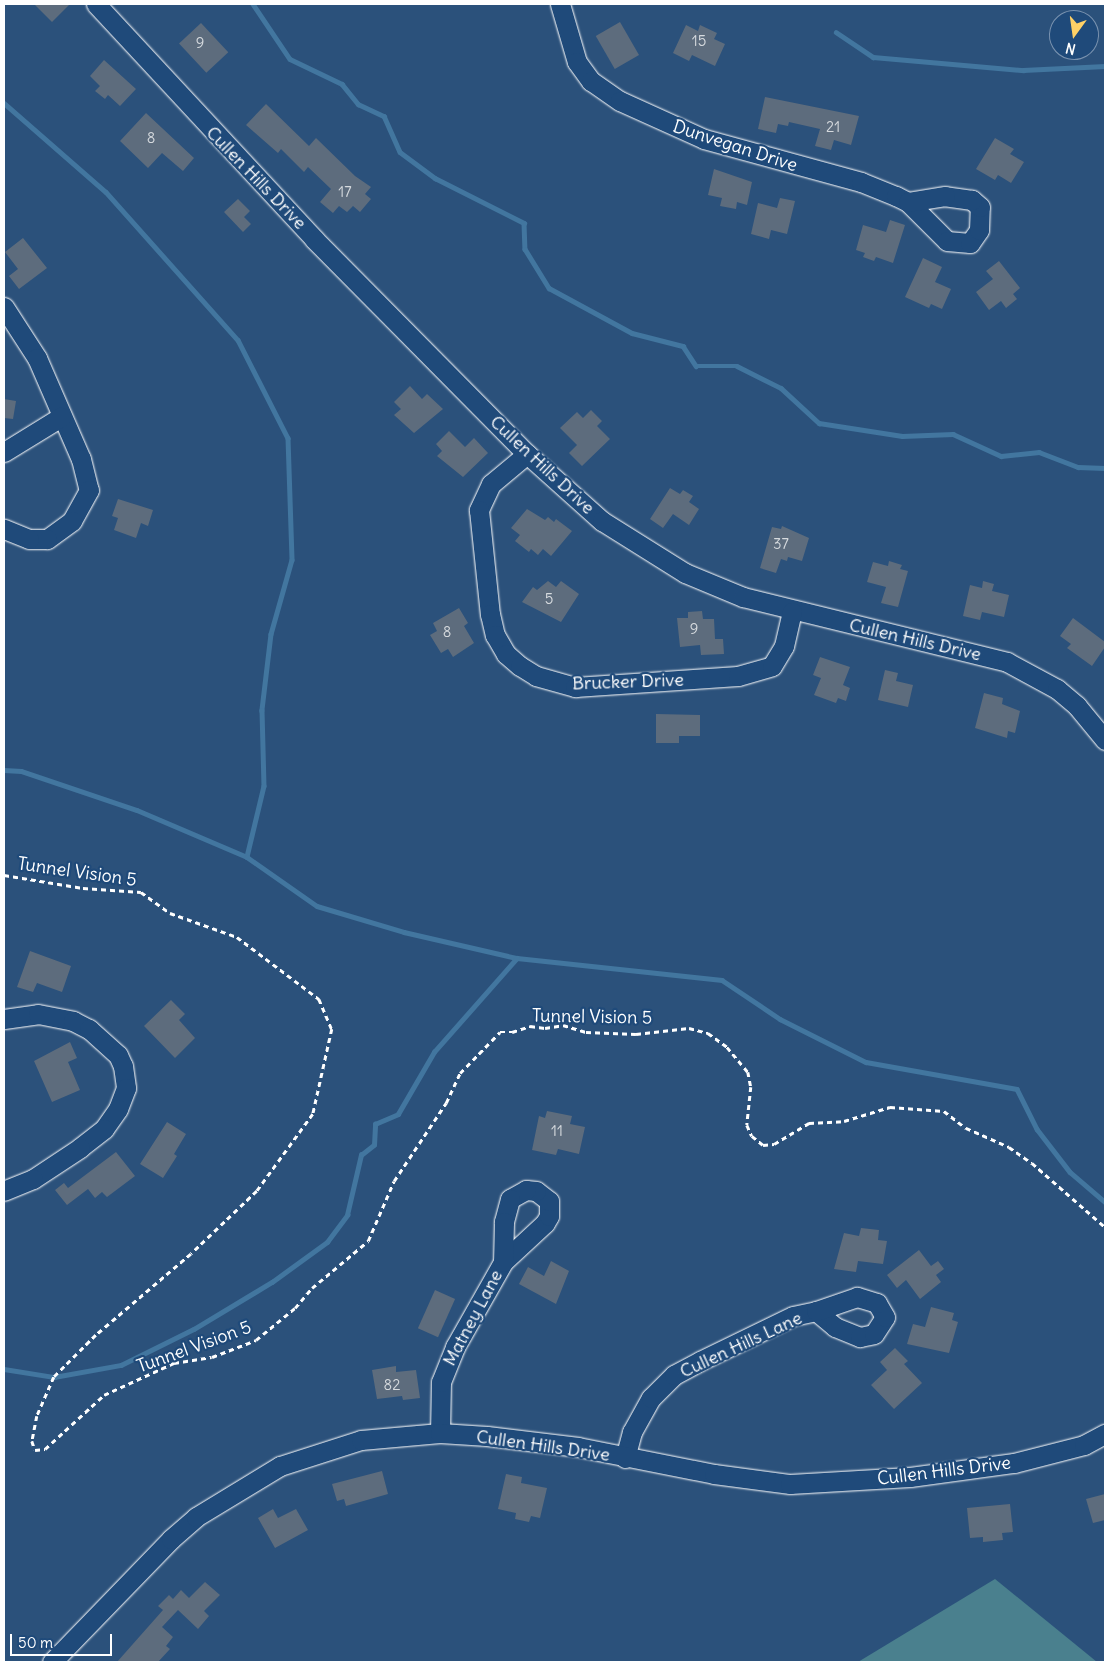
<!DOCTYPE html>
<style>
body{margin:0}
#map{position:relative;width:1109px;height:1666px;overflow:hidden;background:#2b517b;font-family:Delius,sans-serif}
div>[style]{position:absolute}
.green>*{inset:0;background:#4a808e}
.stream>*{height:4.5px;margin:-2.25px;padding:0 2.25px;transform-origin:2.25px;border-radius:2.25px;background:#42769f}
.building>*{inset:0;background:#5d6c7d;transform-origin:0 0}
.path>*{height:2.5px;margin-top:-1.25px;transform-origin:0;background:repeating-linear-gradient(90deg,#fff 0 5px,transparent 0 9px)}
.roads{filter:drop-shadow(0 0 1px #fff) drop-shadow(0 0 1px #fff)}
.minor>*{height:19px;margin:-9.5px;padding:0 9.5px;transform-origin:9.5px;border-radius:9.5px;background:#1f4a7a}
span{translate:-50% -50%;white-space:nowrap;text-align:center;line-height:1.15;-webkit-text-stroke:4.5px #1f4a7a;paint-order:stroke}
.number-label{font-size:15px;color:#d6dade}
.number-label span{-webkit-text-stroke-width:0}
.street-label{font-size:18px;color:#fff}
.frame{position:absolute;inset:0;border:5px solid #fff;pointer-events:none}
.north{position:absolute;left:1049px;top:10px;width:50px;height:50px;box-sizing:border-box;background:#1f4a7a;border:1px solid #7992af;border-radius:50%;rotate:194deg;font-size:14px;font-weight:700;line-height:20px;text-align:center;color:#fff}
.north::after{content:'';display:block;margin:auto;width:18px;height:22px;background:#ffd166;clip-path:polygon(50% 0,100% 100%,50% 72%,0 100%)}
.scale{position:absolute;left:10px;top:1634px;width:102px;height:22px;box-sizing:border-box;border:2px solid #fff;border-top:0;padding-left:6px;font-size:15px;line-height:18px;white-space:nowrap;color:#fff;-webkit-text-stroke:4px #1f4a7a;paint-order:stroke}
</style>
<div id="map">
<div class="green">
<i style="clip-path:polygon(995px 1579px,1097px 1662px,858px 1662px)"></i>
</div>
<div class="stream">
<i style="left:253px;top:4px;width:66px;rotate:56.1deg"></i>
<i style="left:290px;top:59px;width:58px;rotate:25.7deg"></i>
<i style="left:342px;top:84px;width:26px;rotate:51deg"></i>
<i style="left:358px;top:104px;width:29px;rotate:25deg"></i>
<i style="left:384px;top:116px;width:39px;rotate:66deg"></i>
<i style="left:400px;top:152px;width:44px;rotate:36.6deg"></i>
<i style="left:435px;top:178px;width:100px;rotate:26.8deg"></i>
<i style="left:524px;top:223px;width:26px;rotate:88deg"></i>
<i style="left:525px;top:249px;width:46px;rotate:58.4deg"></i>
<i style="left:549px;top:288px;width:94px;rotate:28.5deg"></i>
<i style="left:632px;top:333px;width:53px;rotate:14.3deg"></i>
<i style="left:683px;top:346px;width:24px;rotate:57deg"></i>
<i style="left:696px;top:366px;width:41px"></i>
<i style="left:737px;top:366px;width:49px;rotate:26.6deg"></i>
<i style="left:781px;top:388px;width:52px;rotate:42.6deg"></i>
<i style="left:819px;top:423px;width:84px;rotate:8.9deg"></i>
<i style="left:902px;top:436px;width:51px;rotate:-2.2deg"></i>
<i style="left:953px;top:434px;width:53px;rotate:24.6deg"></i>
<i style="left:1001px;top:456px;width:38px;rotate:-6deg"></i>
<i style="left:1039px;top:452px;width:42px;rotate:21deg"></i>
<i style="left:1078px;top:467px;width:27px;rotate:2deg"></i>
<i style="left:836px;top:32px;width:45px;rotate:34deg"></i>
<i style="left:873px;top:57px;width:151px;rotate:5deg"></i>
<i style="left:1023px;top:70px;width:82px;rotate:-2.8deg"></i>
<i style="left:4px;top:103px;width:135px;rotate:41.1deg"></i>
<i style="left:106px;top:192px;width:198px;rotate:48.3deg"></i>
<i style="left:238px;top:340px;width:110px;rotate:63deg"></i>
<i style="left:288px;top:438px;width:122px;rotate:88.1deg"></i>
<i style="left:292px;top:560px;width:77px;rotate:105.8deg"></i>
<i style="left:271px;top:634px;width:77px;rotate:96.8deg"></i>
<i style="left:262px;top:710px;width:76px;rotate:88.5deg"></i>
<i style="left:264px;top:786px;width:73px;rotate:103.5deg"></i>
<i style="left:4px;top:770px;width:17px;rotate:3deg"></i>
<i style="left:21px;top:771px;width:122px;rotate:18.6deg"></i>
<i style="left:137px;top:810px;width:120px;rotate:23.1deg"></i>
<i style="left:247px;top:857px;width:85px;rotate:35deg"></i>
<i style="left:317px;top:906px;width:91px;rotate:16.6deg"></i>
<i style="left:404px;top:932px;width:116px;rotate:13deg"></i>
<i style="left:517px;top:958px;width:206px;rotate:6.1deg"></i>
<i style="left:722px;top:980px;width:70px;rotate:33.9deg"></i>
<i style="left:780px;top:1019px;width:96px;rotate:26.6deg"></i>
<i style="left:866px;top:1062px;width:153px;rotate:10.1deg"></i>
<i style="left:1017px;top:1089px;width:45px;rotate:63.4deg"></i>
<i style="left:1037px;top:1129px;width:54px;rotate:52.5deg"></i>
<i style="left:1070px;top:1172px;width:46px;rotate:40.6deg"></i>
<i style="left:4px;top:1369px;width:51px;rotate:9.1deg"></i>
<i style="left:54px;top:1377px;width:68px;rotate:-10.2deg"></i>
<i style="left:121px;top:1365px;width:81px;rotate:-26.3deg"></i>
<i style="left:194px;top:1329px;width:91px;rotate:-31.1deg"></i>
<i style="left:272px;top:1282px;width:68px;rotate:-36deg"></i>
<i style="left:327px;top:1242px;width:34px;rotate:-53deg"></i>
<i style="left:347px;top:1215px;width:62px;rotate:-76.9deg"></i>
<i style="left:361px;top:1155px;width:16px;rotate:-38deg"></i>
<i style="left:374px;top:1145px;width:21px;rotate:-87deg"></i>
<i style="left:375px;top:1124px;width:25px;rotate:-23deg"></i>
<i style="left:398px;top:1114px;width:72px;rotate:-59.9deg"></i>
<i style="left:434px;top:1052px;width:125px;rotate:-48.6deg"></i>
</div>
<div class="building">
<i style="clip-path:polygon(34px 4px,70px 4px,52px 22px)"></i>
<i style="left:620px;top:22px;width:38px;height:28px;rotate:60deg"></i>
<i style="left:201px;top:23px;width:40px;height:30px;rotate:47deg"></i>
<i style="clip-path:polygon(686px 25px,698px 31px,700px 25px,717px 33px,714px 39px,725px 44px,715px 66px,692px 55px,689px 61px,673px 53px)"></i>
<i style="clip-path:polygon(104px 60px,136px 89px,120px 106px,108px 95px,105px 99px,95px 91px,100px 86px,90px 76px)"></i>
<i style="clip-path:polygon(765px 97px,859px 116px,851px 145px,834px 140px,831px 150px,815px 146px,820px 129px,789px 122px,788px 126px,778px 124px,776px 133px,758px 129px)"></i>
<i style="clip-path:polygon(266px 104px,309px 146px,316px 138px,355px 176px,371px 187px,365px 194px,371px 199px,360px 212px,353px 206px,347px 212px,339px 206px,333px 213px,320px 202px,331px 189px,308px 167px,304px 172px,281px 149px,278px 153px,246px 125px)"></i>
<i style="clip-path:polygon(146px 113px,194px 158px,183px 171px,162px 153px,148px 168px,120px 141px)"></i>
<i style="clip-path:polygon(995px 138px,1014px 149px,1010px 154px,1024px 162px,1011px 183px,998px 175px,995px 180px,976px 169px)"></i>
<i style="clip-path:polygon(714px 169px,752px 182px,747px 205px,737px 202px,736px 209px,720px 206px,722px 198px,708px 195px)"></i>
<i style="clip-path:polygon(780px 198px,795px 201px,787px 234px,771px 230px,769px 239px,751px 234px,758px 203px,777px 208px)"></i>
<i style="clip-path:polygon(238px 199px,250px 211px,244px 217px,251px 224px,243px 232px,224px 212px)"></i>
<i style="clip-path:polygon(890px 220px,905px 225px,893px 263px,876px 257px,874px 261px,863px 257px,865px 253px,856px 250px,863px 225px,886px 232px)"></i>
<i style="clip-path:polygon(23px 238px,47px 268px,19px 289px,9px 276px,18px 269px,5px 252px)"></i>
<i style="clip-path:polygon(923px 258px,942px 267px,935px 282px,951px 289px,942px 309px,931px 304px,929px 308px,905px 297px)"></i>
<i style="clip-path:polygon(999px 261px,1020px 288px,1013px 294px,1017px 299px,1006px 308px,1001px 301px,989px 310px,976px 292px,993px 279px,986px 271px)"></i>
<i style="clip-path:polygon(410px 386px,422px 399px,427px 394px,443px 409px,414px 433px,394px 415px,401px 409px,394px 402px)"></i>
<i style="clip-path:polygon(4px 399px,16px 401px,13px 419px,4px 418px)"></i>
<i style="clip-path:polygon(591px 410px,602px 421px,597px 426px,610px 439px,582px 466px,569px 453px,577px 445px,560px 428px,577px 412px,583px 418px)"></i>
<i style="clip-path:polygon(449px 431px,465px 447px,474px 438px,488px 453px,463px 477px,437px 456px,442px 451px,436px 444px)"></i>
<i style="clip-path:polygon(670px 488px,680px 494px,683px 490px,693px 496px,689px 502px,699px 509px,689px 525px,673px 514px,663px 528px,650px 519px)"></i>
<i style="clip-path:polygon(118px 499px,153px 510px,148px 526px,141px 523px,136px 538px,114px 530px,118px 518px,112px 516px)"></i>
<i style="clip-path:polygon(527px 509px,545px 520px,548px 517px,554px 522px,556px 519px,572px 531px,551px 556px,543px 549px,538px 555px,531px 549px,529px 552px,515px 541px,520px 535px,511px 528px)"></i>
<i style="clip-path:polygon(782px 526px,809px 538px,802px 561px,788px 557px,787px 561px,781px 559px,776px 573px,760px 568px,772px 527px,781px 529px)"></i>
<i style="clip-path:polygon(889px 561px,902px 565px,900px 569px,908px 571px,898px 607px,881px 603px,886px 587px,867px 582px,873px 562px,888px 566px)"></i>
<i style="clip-path:polygon(548px 581px,556px 587px,561px 581px,579px 594px,561px 622px,522px 602px,533px 587px,537px 590px)"></i>
<i style="clip-path:polygon(983px 581px,994px 584px,992px 591px,1009px 595px,1004px 617px,982px 612px,980px 620px,963px 616px,970px 585px,982px 588px)"></i>
<i style="clip-path:polygon(459px 608px,468px 623px,464px 626px,474px 643px,453px 657px,448px 649px,441px 653px,430px 635px,437px 631px,433px 623px)"></i>
<i style="clip-path:polygon(702px 611px,703px 619px,714px 619px,715px 639px,723px 639px,724px 654px,701px 655px,700px 645px,680px 647px,677px 618px,688px 618px,688px 612px)"></i>
<i style="clip-path:polygon(1073px 618px,1105px 642px,1105px 647px,1092px 666px,1067px 648px,1071px 644px,1060px 636px)"></i>
<i style="clip-path:polygon(820px 657px,850px 667px,843px 685px,850px 688px,846px 701px,838px 698px,836px 703px,814px 695px,821px 678px,813px 675px)"></i>
<i style="clip-path:polygon(885px 670px,898px 673px,896px 681px,913px 685px,908px 707px,878px 700px)"></i>
<i style="clip-path:polygon(984px 693px,1003px 698px,1002px 704px,1020px 711px,1015px 733px,1008px 731px,1007px 738px,975px 728px)"></i>
<i style="clip-path:polygon(656px 714px,700px 715px,700px 736px,679px 736px,679px 743px,656px 743px)"></i>
<i style="clip-path:polygon(30px 951px,71px 966px,62px 992px,37px 983px,33px 992px,17px 987px)"></i>
<i style="clip-path:polygon(171px 1000px,185px 1014px,179px 1020px,195px 1038px,175px 1058px,144px 1026px)"></i>
<i style="clip-path:polygon(70px 1042px,77px 1058px,68px 1062px,80px 1090px,52px 1102px,34px 1061px)"></i>
<i style="clip-path:polygon(547px 1111px,572px 1116px,570px 1124px,585px 1127px,579px 1154px,558px 1149px,556px 1155px,532px 1150px,539px 1116px,545px 1118px)"></i>
<i style="clip-path:polygon(167px 1122px,186px 1134px,174px 1154px,177px 1156px,163px 1178px,140px 1164px)"></i>
<i style="clip-path:polygon(116px 1152px,135px 1176px,107px 1197px,102px 1192px,95px 1198px,88px 1189px,67px 1205px,55px 1190px,64px 1183px,68px 1188px)"></i>
<i style="clip-path:polygon(861px 1228px,879px 1230px,878px 1240px,887px 1241px,883px 1264px,858px 1261px,856px 1272px,834px 1269px,844px 1233px,859px 1236px)"></i>
<i style="clip-path:polygon(919px 1250px,931px 1266px,938px 1261px,944px 1269px,936px 1275px,941px 1282px,920px 1299px,906px 1280px,897px 1288px,887px 1275px)"></i>
<i style="clip-path:polygon(551px 1261px,569px 1271px,556px 1304px,519px 1284px,528px 1267px,544px 1276px)"></i>
<i style="left:435px;top:1290px;width:22px;height:42px;rotate:24deg"></i>
<i style="clip-path:polygon(931px 1307px,954px 1313px,952px 1320px,958px 1322px,949px 1353px,907px 1344px,913px 1324px,925px 1327px)"></i>
<i style="clip-path:polygon(895px 1348px,908px 1361px,904px 1364px,922px 1383px,894px 1409px,871px 1385px,887px 1370px,880px 1362px)"></i>
<i style="clip-path:polygon(396px 1366px,396px 1372px,416px 1370px,420px 1398px,403px 1400px,402px 1396px,377px 1399px,372px 1370px)"></i>
<i style="clip-path:polygon(382px 1471px,388px 1494px,346px 1506px,344px 1499px,337px 1501px,332px 1484px)"></i>
<i style="clip-path:polygon(506px 1474px,522px 1477px,521px 1483px,547px 1488px,540px 1518px,531px 1516px,529px 1522px,515px 1519px,516px 1513px,498px 1509px)"></i>
<i style="clip-path:polygon(1105px 1494px,1105px 1520px,1093px 1523px,1086px 1499px)"></i>
<i style="clip-path:polygon(1010px 1504px,1013px 1532px,1002px 1533px,1003px 1540px,983px 1542px,983px 1537px,970px 1538px,967px 1508px)"></i>
<i style="clip-path:polygon(273px 1509px,278px 1518px,296px 1509px,308px 1530px,275px 1548px,258px 1518px)"></i>
<i style="clip-path:polygon(205px 1582px,220px 1595px,204px 1611px,209px 1616px,198px 1629px,178px 1610px,162px 1627px,173px 1637px,166px 1646px,170px 1649px,158px 1662px,117px 1662px,163px 1610px,158px 1606px,169px 1595px,173px 1599px,181px 1590px,189px 1598px)"></i>
</div>
<div class="path">
<i style="left:4px;top:875px;width:80px;rotate:9.3deg"></i>
<i style="left:83px;top:888px;width:58px;rotate:3.9deg"></i>
<i style="left:141px;top:892px;width:36px;rotate:36deg"></i>
<i style="left:170px;top:913px;width:71px;rotate:19.7deg"></i>
<i style="left:237px;top:937px;width:103px;rotate:37.1deg"></i>
<i style="left:319px;top:999px;width:33px;rotate:67deg"></i>
<i style="left:332px;top:1029px;width:87px;rotate:102.6deg"></i>
<i style="left:313px;top:1114px;width:95px;rotate:126deg"></i>
<i style="left:257px;top:1191px;width:91px;rotate:136.3deg"></i>
<i style="left:191px;top:1254px;width:125px;rotate:139.5deg"></i>
<i style="left:96px;top:1335px;width:59px;rotate:135deg"></i>
<i style="left:54px;top:1377px;width:43px;rotate:113.6deg"></i>
<i style="left:37px;top:1416px;width:25px;rotate:101deg"></i>
<i style="left:32px;top:1441px;width:9px;rotate:72deg"></i>
<i style="left:35px;top:1450px;width:10px;rotate:-6deg"></i>
<i style="left:45px;top:1449px;width:80px;rotate:-42.5deg"></i>
<i style="left:104px;top:1395px;width:77px;rotate:-24.6deg"></i>
<i style="left:174px;top:1363px;width:38px;rotate:-9deg"></i>
<i style="left:212px;top:1357px;width:47px;rotate:-21.1deg"></i>
<i style="left:256px;top:1340px;width:50px;rotate:-39.4deg"></i>
<i style="left:295px;top:1308px;width:26px;rotate:-50deg"></i>
<i style="left:312px;top:1288px;width:73px;rotate:-40deg"></i>
<i style="left:368px;top:1241px;width:65px;rotate:-66.6deg"></i>
<i style="left:394px;top:1181px;width:94px;rotate:-56.3deg"></i>
<i style="left:446px;top:1103px;width:33px;rotate:-65deg"></i>
<i style="left:460px;top:1073px;width:57px;rotate:-45.7deg"></i>
<i style="left:500px;top:1032px;width:12px"></i>
<i style="left:512px;top:1032px;width:19px;rotate:-18deg"></i>
<i style="left:530px;top:1026px;width:15px;rotate:8deg"></i>
<i style="left:545px;top:1028px;width:18px;rotate:-9deg"></i>
<i style="left:563px;top:1025px;width:24px;rotate:17deg"></i>
<i style="left:586px;top:1032px;width:50px;rotate:2.3deg"></i>
<i style="left:636px;top:1034px;width:53px;rotate:-6.5deg"></i>
<i style="left:689px;top:1028px;width:20px;rotate:15deg"></i>
<i style="left:708px;top:1033px;width:24px;rotate:36deg"></i>
<i style="left:727px;top:1047px;width:33px;rotate:50deg"></i>
<i style="left:748px;top:1072px;width:15px;rotate:79deg"></i>
<i style="left:751px;top:1087px;width:38px;rotate:96deg"></i>
<i style="left:747px;top:1125px;width:12px;rotate:66deg"></i>
<i style="left:752px;top:1136px;width:14px;rotate:39deg"></i>
<i style="left:763px;top:1145px;width:11px;rotate:-5deg"></i>
<i style="left:774px;top:1144px;width:41px;rotate:-31deg"></i>
<i style="left:809px;top:1123px;width:35px;rotate:-3deg"></i>
<i style="left:844px;top:1121px;width:48px;rotate:-16.9deg"></i>
<i style="left:890px;top:1107px;width:54px;rotate:4.2deg"></i>
<i style="left:944px;top:1111px;width:28px;rotate:38deg"></i>
<i style="left:966px;top:1128px;width:47px;rotate:23.8deg"></i>
<i style="left:1009px;top:1147px;width:28px;rotate:35deg"></i>
<i style="left:1032px;top:1163px;width:97px;rotate:41.2deg"></i>
</div>
<div class="roads">
<div class="minor">
<i style="left:96px;top:4px;width:321px;rotate:47.1deg"></i>
<i style="left:314px;top:239px;width:303px;rotate:45.3deg"></i>
<i style="left:527px;top:454px;width:101px;rotate:41.8deg"></i>
<i style="left:602px;top:521px;width:98px;rotate:32.1deg"></i>
<i style="left:685px;top:573px;width:63px;rotate:22.5deg"></i>
<i style="left:743px;top:597px;width:272px;rotate:13.8deg"></i>
<i style="left:1007px;top:662px;width:57px;rotate:28.4deg"></i>
<i style="left:1057px;top:689px;width:26px;rotate:40deg"></i>
<i style="left:1077px;top:706px;width:44px;rotate:50.5deg"></i>
<i style="left:560px;top:4px;width:60px;rotate:73.7deg"></i>
<i style="left:577px;top:62px;width:24px;rotate:54deg"></i>
<i style="left:591px;top:81px;width:35px;rotate:35deg"></i>
<i style="left:620px;top:101px;width:92px;rotate:24.3deg"></i>
<i style="left:704px;top:139px;width:163px;rotate:15.3deg"></i>
<i style="left:861px;top:182px;width:38px;rotate:22deg"></i>
<i style="left:896px;top:196px;width:13px;rotate:27deg"></i>
<i style="left:908px;top:202px;width:55px;rotate:45deg"></i>
<i style="left:947px;top:241px;width:23px;rotate:5deg"></i>
<i style="left:970px;top:243px;width:16px;rotate:-55deg"></i>
<i style="left:979px;top:230px;width:23px;rotate:-88deg"></i>
<i style="left:980px;top:207px;width:11px;rotate:-139deg"></i>
<i style="left:972px;top:200px;width:27px;rotate:-172deg"></i>
<i style="left:945px;top:196px;width:37px;rotate:171deg"></i>
<i style="left:4px;top:307px;width:61px;rotate:57.1deg"></i>
<i style="left:37px;top:358px;width:110px;rotate:66.5deg"></i>
<i style="left:81px;top:459px;width:32px;rotate:76deg"></i>
<i style="left:89px;top:490px;width:35px;rotate:119deg"></i>
<i style="left:72px;top:521px;width:31px;rotate:144deg"></i>
<i style="left:47px;top:539px;width:18px;rotate:180deg"></i>
<i style="left:29px;top:539px;width:27px;rotate:-158deg"></i>
<i style="left:4px;top:452px;width:67px;rotate:-31.6deg"></i>
<i style="left:527px;top:454px;width:47px;rotate:140.2deg"></i>
<i style="left:491px;top:484px;width:29px;rotate:115deg"></i>
<i style="left:479px;top:510px;width:105px;rotate:84deg"></i>
<i style="left:490px;top:614px;width:22px;rotate:77deg"></i>
<i style="left:495px;top:635px;width:22px;rotate:60deg"></i>
<i style="left:506px;top:654px;width:18px;rotate:41deg"></i>
<i style="left:520px;top:666px;width:19px;rotate:32deg"></i>
<i style="left:536px;top:676px;width:41px;rotate:15.8deg"></i>
<i style="left:575px;top:687px;width:163px;rotate:-3.9deg"></i>
<i style="left:738px;top:676px;width:35px;rotate:-16deg"></i>
<i style="left:772px;top:666px;width:23px;rotate:-59deg"></i>
<i style="left:784px;top:646px;width:35px;rotate:-77deg"></i>
<i style="left:4px;top:1019px;width:34px;rotate:-8deg"></i>
<i style="left:38px;top:1014px;width:36px;rotate:11deg"></i>
<i style="left:73px;top:1021px;width:18px;rotate:27deg"></i>
<i style="left:89px;top:1029px;width:39px;rotate:42deg"></i>
<i style="left:118px;top:1055px;width:12px;rotate:66deg"></i>
<i style="left:123px;top:1066px;width:22px;rotate:82deg"></i>
<i style="left:126px;top:1088px;width:22px;rotate:111deg"></i>
<i style="left:118px;top:1109px;width:24px;rotate:125deg"></i>
<i style="left:104px;top:1129px;width:31px;rotate:142deg"></i>
<i style="left:80px;top:1148px;width:56px;rotate:146.6deg"></i>
<i style="left:33px;top:1179px;width:31px;rotate:158deg"></i>
<i style="left:440px;top:1433px;width:51px;rotate:-88.9deg"></i>
<i style="left:441px;top:1382px;width:38px;rotate:-68deg"></i>
<i style="left:455px;top:1347px;width:98px;rotate:-60.5deg"></i>
<i style="left:503px;top:1262px;width:57px;rotate:-42.9deg"></i>
<i style="left:545px;top:1223px;width:8px;rotate:-60deg"></i>
<i style="left:549px;top:1216px;width:15px;rotate:-90deg"></i>
<i style="left:549px;top:1201px;width:16px;rotate:-142deg"></i>
<i style="left:536px;top:1191px;width:10px;rotate:-174deg"></i>
<i style="left:526px;top:1190px;width:18px;rotate:151deg"></i>
<i style="left:510px;top:1199px;width:24px;rotate:105deg"></i>
<i style="left:504px;top:1222px;width:40px;rotate:91.4deg"></i>
<i style="left:625px;top:1458px;width:27px;rotate:-75deg"></i>
<i style="left:632px;top:1432px;width:39px;rotate:-61deg"></i>
<i style="left:651px;top:1398px;width:33px;rotate:-45deg"></i>
<i style="left:674px;top:1375px;width:30px;rotate:-28deg"></i>
<i style="left:700px;top:1361px;width:103px;rotate:-25.8deg"></i>
<i style="left:793px;top:1316px;width:24px;rotate:-12deg"></i>
<i style="left:816px;top:1311px;width:25px;rotate:40deg"></i>
<i style="left:835px;top:1327px;width:27px;rotate:22deg"></i>
<i style="left:860px;top:1337px;width:14px;rotate:-12deg"></i>
<i style="left:874px;top:1334px;width:20px;rotate:-57deg"></i>
<i style="left:885px;top:1317px;width:16px;rotate:-120deg"></i>
<i style="left:877px;top:1303px;width:21px;rotate:-163deg"></i>
<i style="left:857px;top:1297px;width:43px;rotate:161.1deg"></i>
<i style="left:52px;top:1662px;width:171px;rotate:-45.9deg"></i>
<i style="left:171px;top:1539px;width:33px;rotate:-41deg"></i>
<i style="left:196px;top:1517px;width:98px;rotate:-31.3deg"></i>
<i style="left:280px;top:1466px;width:85px;rotate:-17.8deg"></i>
<i style="left:361px;top:1440px;width:79px;rotate:-5.1deg"></i>
<i style="left:440px;top:1433px;width:47px;rotate:3.7deg"></i>
<i style="left:487px;top:1436px;width:92px;rotate:6.9deg"></i>
<i style="left:578px;top:1447px;width:139px;rotate:11.2deg"></i>
<i style="left:714px;top:1474px;width:77px;rotate:7.5deg"></i>
<i style="left:790px;top:1484px;width:120px;rotate:-3.3deg"></i>
<i style="left:910px;top:1477px;width:105px;rotate:-7.7deg"></i>
<i style="left:1014px;top:1463px;width:72px;rotate:-14.4deg"></i>
<i style="left:1084px;top:1445px;width:24px;rotate:-28deg"></i>
</div>
</div>
<div class="number-label">
<span style="left:699px;top:41px">15</span>
<span style="left:200px;top:43px">9</span>
<span style="left:833px;top:127px">21</span>
<span style="left:151px;top:138px">8</span>
<span style="left:345px;top:192px">17</span>
<span style="left:781px;top:544px">37</span>
<span style="left:549px;top:599px">5</span>
<span style="left:694px;top:629px">9</span>
<span style="left:447px;top:632px">8</span>
<span style="left:557px;top:1131px">11</span>
<span style="left:392px;top:1385px">82</span>
</div>
<div class="street-label">
<span style="left:735px;top:146px;rotate:18deg">Dunvegan Drive</span>
<span style="left:256px;top:178px;rotate:46deg">Cullen Hills Drive</span>
<span style="left:542px;top:465px;rotate:43deg">Cullen Hills Drive</span>
<span style="left:915px;top:640px;rotate:13deg">Cullen Hills Drive</span>
<span style="left:628px;top:682px;rotate:-2deg">Brucker Drive</span>
<span style="left:77px;top:872px;rotate:8deg">Tunnel Vision 5</span>
<span style="left:592px;top:1017px;rotate:1deg">Tunnel Vision 5</span>
<span style="left:473px;top:1318px;rotate:-62deg">Matney Lane</span>
<span style="left:741px;top:1345px;rotate:-25deg">Cullen Hills Lane</span>
<span style="left:194px;top:1347px;rotate:-20deg">Tunnel Vision 5</span>
<span style="left:543px;top:1446px;rotate:8deg">Cullen Hills Drive</span>
<span style="left:944px;top:1471px;rotate:-7deg">Cullen Hills Drive</span>
</div>
<div class="frame"></div>
<div class="north">N</div>
<div class="scale">50 m</div>
</div>
